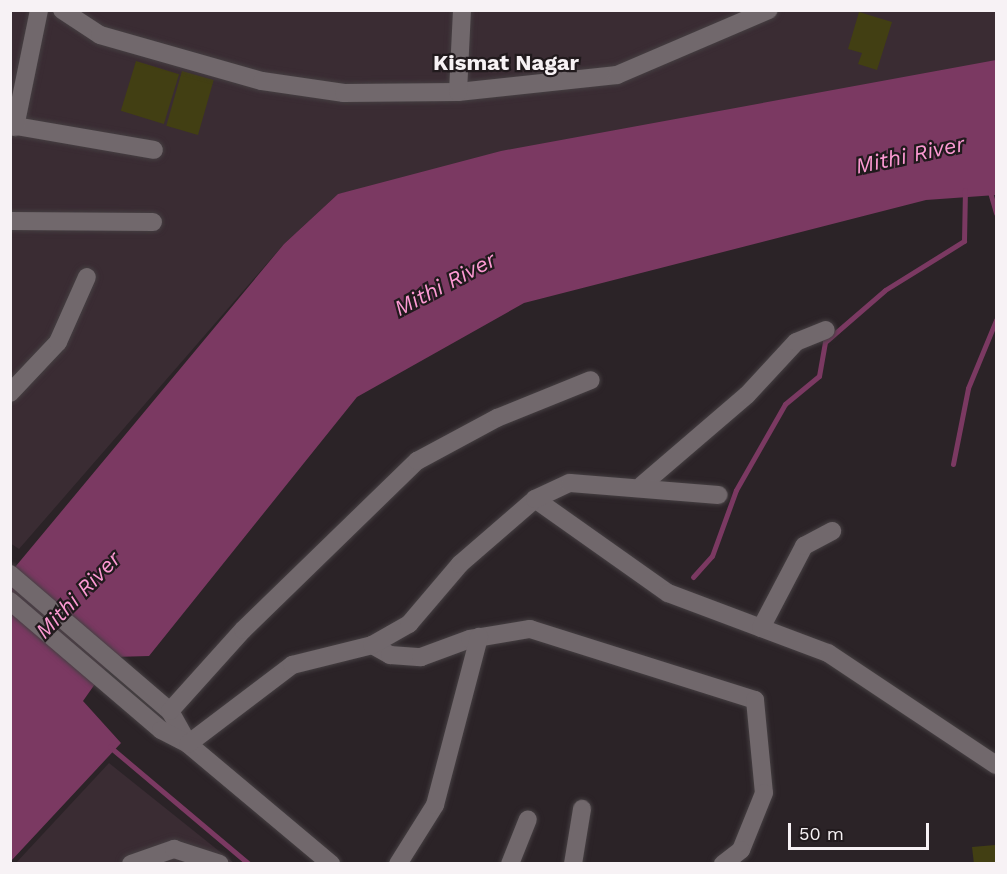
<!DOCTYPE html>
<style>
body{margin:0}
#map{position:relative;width:1007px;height:874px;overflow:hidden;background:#2b2327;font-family:"Work Sans",sans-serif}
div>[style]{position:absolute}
.built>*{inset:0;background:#3a2c33}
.water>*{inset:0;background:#7b3962}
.stream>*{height:5px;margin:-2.5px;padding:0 2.5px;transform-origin:2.5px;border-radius:2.5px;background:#7b3962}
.building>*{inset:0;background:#423f13;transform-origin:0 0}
.roads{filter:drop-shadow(0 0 2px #453f42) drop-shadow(0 0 2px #453f42)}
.minor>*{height:18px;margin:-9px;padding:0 9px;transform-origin:9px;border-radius:9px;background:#71686c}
span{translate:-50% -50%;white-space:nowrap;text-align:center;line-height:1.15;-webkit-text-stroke:4.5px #211a1d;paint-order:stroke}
.neighbourhood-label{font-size:22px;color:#f7f2f5;font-weight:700}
.water-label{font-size:22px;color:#fc9ad3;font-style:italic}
.frame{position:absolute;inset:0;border:12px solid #f7f2f5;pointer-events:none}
.scale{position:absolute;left:788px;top:823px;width:141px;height:27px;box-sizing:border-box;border:3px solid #f7f2f5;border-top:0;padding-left:8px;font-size:18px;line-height:21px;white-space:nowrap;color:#f7f2f5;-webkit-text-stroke:4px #211a1d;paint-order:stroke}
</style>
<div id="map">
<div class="built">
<i style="clip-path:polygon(308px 10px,996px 11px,996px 61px,338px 194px,284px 244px,19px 549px,10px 543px,10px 11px)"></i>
<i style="clip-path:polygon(109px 763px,234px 863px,15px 864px)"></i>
</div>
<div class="water">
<i style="clip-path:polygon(996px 60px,996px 195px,926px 200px,524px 303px,357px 397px,149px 656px,114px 657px,83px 701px,121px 743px,11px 861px,11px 572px,284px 244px,338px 194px,501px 151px)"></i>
</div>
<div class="stream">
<i style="left:990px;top:192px;width:22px;rotate:74deg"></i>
<i style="left:953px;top:464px;width:77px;rotate:-78.8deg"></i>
<i style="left:968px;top:388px;width:74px;rotate:-67.6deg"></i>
<i style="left:693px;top:577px;width:28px;rotate:-48deg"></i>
<i style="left:712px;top:556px;width:70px;rotate:-70deg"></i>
<i style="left:736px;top:490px;width:99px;rotate:-60.3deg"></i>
<i style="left:785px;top:404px;width:44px;rotate:-39.5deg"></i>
<i style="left:819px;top:376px;width:35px;rotate:-80deg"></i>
<i style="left:825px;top:342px;width:79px;rotate:-40.9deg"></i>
<i style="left:885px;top:290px;width:93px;rotate:-31.8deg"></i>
<i style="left:964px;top:241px;width:51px;rotate:-88.9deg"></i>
<i style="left:110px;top:747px;width:182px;rotate:40.1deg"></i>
</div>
<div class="building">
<i style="clip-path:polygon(859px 12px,892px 22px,877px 70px,858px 64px,862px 53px,848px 49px)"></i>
<i style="left:136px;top:61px;width:45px;height:52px;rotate:17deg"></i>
<i style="left:182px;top:71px;width:33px;height:57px;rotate:16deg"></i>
<i style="clip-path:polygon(995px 845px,996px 864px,974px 864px,972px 847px)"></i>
</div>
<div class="roads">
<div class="minor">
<i style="left:62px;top:10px;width:45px;rotate:33.3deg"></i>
<i style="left:100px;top:35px;width:168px;rotate:15.9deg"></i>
<i style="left:262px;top:81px;width:83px;rotate:8.3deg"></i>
<i style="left:344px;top:93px;width:114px;rotate:-0.5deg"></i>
<i style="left:458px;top:92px;width:160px;rotate:-6.1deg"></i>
<i style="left:617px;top:75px;width:165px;rotate:-23.2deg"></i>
<i style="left:458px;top:92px;width:82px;rotate:-87.2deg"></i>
<i style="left:10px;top:125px;width:146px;rotate:9.8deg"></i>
<i style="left:15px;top:127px;width:119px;rotate:-78.4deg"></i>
<i style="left:10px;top:221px;width:143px;rotate:0.4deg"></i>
<i style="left:10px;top:393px;width:70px;rotate:-46.7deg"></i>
<i style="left:58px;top:342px;width:71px;rotate:-66deg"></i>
<i style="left:642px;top:485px;width:138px;rotate:-40.6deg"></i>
<i style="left:747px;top:395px;width:72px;rotate:-47.2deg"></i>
<i style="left:796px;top:342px;width:32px;rotate:-22deg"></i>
<i style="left:535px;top:499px;width:163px;rotate:35.3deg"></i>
<i style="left:668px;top:593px;width:171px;rotate:20.6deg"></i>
<i style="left:828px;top:653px;width:202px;rotate:33.7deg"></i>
<i style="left:10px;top:574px;width:211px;rotate:40.6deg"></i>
<i style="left:170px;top:711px;width:38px;rotate:61deg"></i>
<i style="left:188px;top:744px;width:187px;rotate:40deg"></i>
<i style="left:10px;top:601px;width:199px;rotate:40.5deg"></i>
<i style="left:161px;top:730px;width:30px;rotate:27deg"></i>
<i style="left:761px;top:628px;width:93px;rotate:-62.3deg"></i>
<i style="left:804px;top:546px;width:32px;rotate:-28deg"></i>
<i style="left:372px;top:645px;width:21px;rotate:29deg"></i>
<i style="left:390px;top:655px;width:31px;rotate:4deg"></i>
<i style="left:421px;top:657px;width:52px;rotate:-20.2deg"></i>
<i style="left:470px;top:639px;width:61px;rotate:-9.5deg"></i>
<i style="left:530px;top:629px;width:236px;rotate:17.5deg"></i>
<i style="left:755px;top:700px;width:93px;rotate:84.5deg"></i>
<i style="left:764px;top:793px;width:61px;rotate:112deg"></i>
<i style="left:741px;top:850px;width:23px;rotate:142deg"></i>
<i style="left:170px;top:711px;width:109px;rotate:-48deg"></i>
<i style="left:243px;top:630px;width:243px;rotate:-44.2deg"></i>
<i style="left:417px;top:461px;width:91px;rotate:-28.3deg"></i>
<i style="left:497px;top:418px;width:101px;rotate:-22deg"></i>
<i style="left:188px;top:744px;width:131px;rotate:-37.2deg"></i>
<i style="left:292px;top:665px;width:82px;rotate:-14deg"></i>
<i style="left:372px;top:645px;width:43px;rotate:-29.6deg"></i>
<i style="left:409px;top:624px;width:79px;rotate:-49.6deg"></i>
<i style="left:460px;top:564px;width:99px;rotate:-40.9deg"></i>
<i style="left:535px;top:499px;width:38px;rotate:-25deg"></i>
<i style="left:570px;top:483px;width:149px;rotate:4.6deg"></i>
<i style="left:131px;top:864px;width:46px;rotate:-19.2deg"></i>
<i style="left:174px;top:849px;width:48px;rotate:18.1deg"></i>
<i style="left:398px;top:864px;width:70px;rotate:-57.9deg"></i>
<i style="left:435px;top:805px;width:174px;rotate:-75.3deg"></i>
<i style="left:510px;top:864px;width:48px;rotate:-68.2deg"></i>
<i style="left:573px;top:864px;width:56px;rotate:-80.7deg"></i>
</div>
</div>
<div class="neighbourhood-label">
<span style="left:506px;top:63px">Kismat Nagar</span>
</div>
<div class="water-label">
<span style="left:910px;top:155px;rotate:-12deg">Mithi River</span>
<span style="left:445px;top:284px;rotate:-28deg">Mithi River</span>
<span style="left:78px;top:595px;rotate:-46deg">Mithi River</span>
</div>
<div class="frame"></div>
<div class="scale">50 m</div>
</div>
